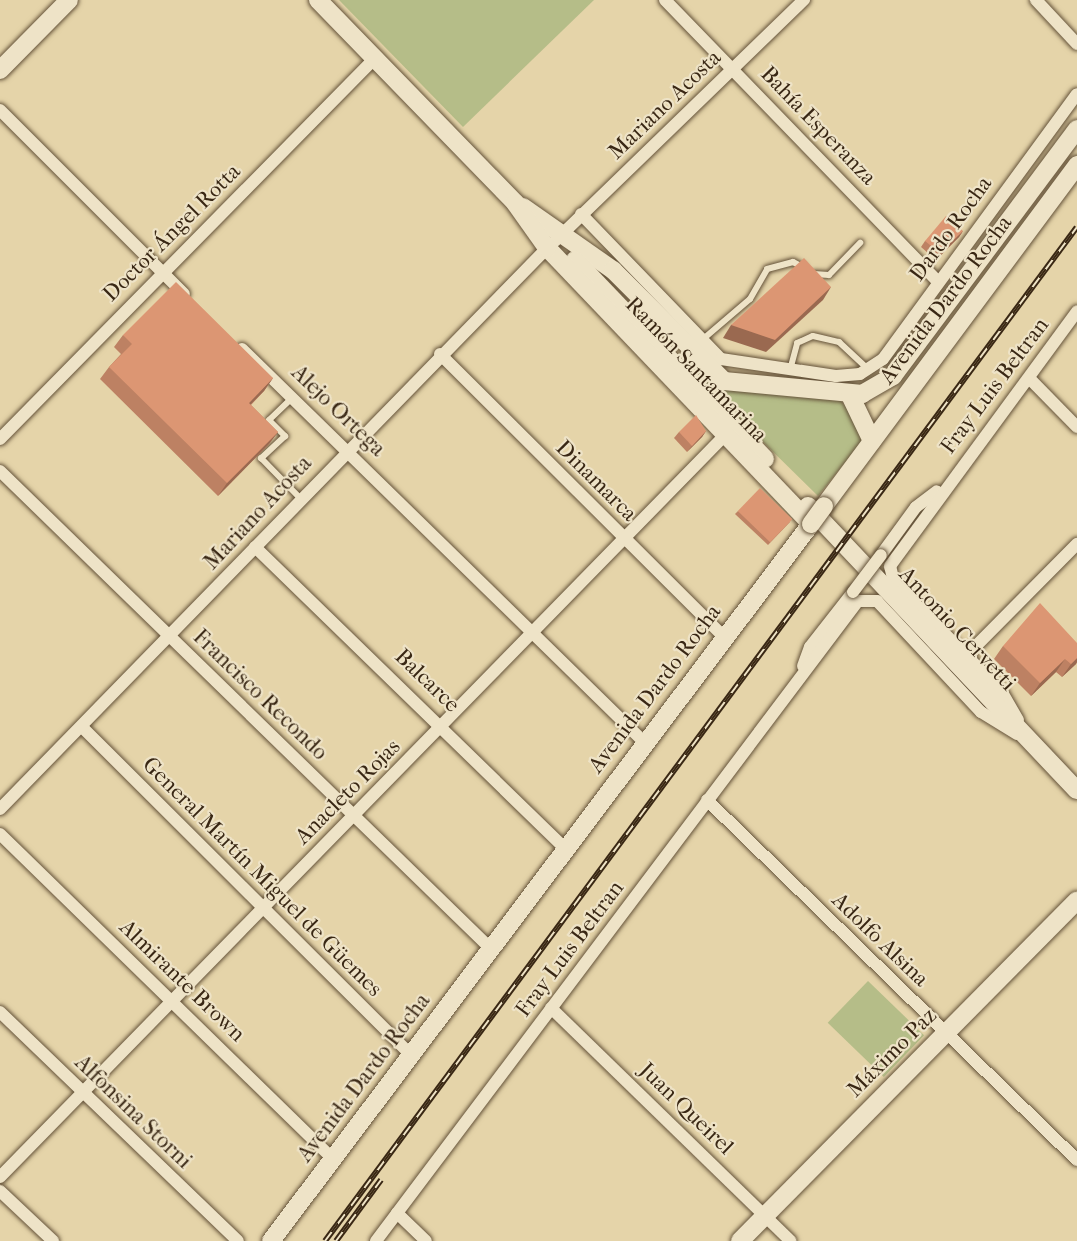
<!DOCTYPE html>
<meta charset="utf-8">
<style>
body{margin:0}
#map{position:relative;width:1077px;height:1241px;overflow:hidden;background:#e5d4a9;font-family:"IM FELL French Canon",serif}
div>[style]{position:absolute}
.green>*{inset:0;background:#b5bd88;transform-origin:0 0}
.roads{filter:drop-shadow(0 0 2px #645239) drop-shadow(0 0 2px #645239)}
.lane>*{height:6px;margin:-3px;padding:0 3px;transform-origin:3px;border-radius:3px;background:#eee3c7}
.street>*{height:12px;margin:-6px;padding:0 6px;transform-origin:6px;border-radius:6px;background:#eee3c7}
.secondary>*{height:18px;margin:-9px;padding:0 9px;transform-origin:9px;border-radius:9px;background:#eee3c7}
.rail>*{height:6px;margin-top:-3px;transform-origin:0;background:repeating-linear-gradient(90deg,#eee3c7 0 11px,#392714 0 22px);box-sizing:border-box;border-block:2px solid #392714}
.bridges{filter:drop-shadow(0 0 2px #645239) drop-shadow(0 0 2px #645239)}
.street-bridge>*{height:12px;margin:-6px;padding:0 6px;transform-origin:6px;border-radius:6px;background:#eee3c7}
.secondary-bridge>*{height:18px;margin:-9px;padding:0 9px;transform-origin:9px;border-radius:9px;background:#eee3c7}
.wall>*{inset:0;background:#bd8163}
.shaded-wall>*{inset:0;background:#9a6950}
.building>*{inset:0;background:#dc9673;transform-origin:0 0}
span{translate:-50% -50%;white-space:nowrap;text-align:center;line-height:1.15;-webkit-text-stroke:4.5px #eee3c7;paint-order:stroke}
.street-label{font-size:22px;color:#392714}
</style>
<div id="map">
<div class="green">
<i style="clip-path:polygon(339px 0,594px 0,463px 127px)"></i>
<i style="clip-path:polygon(698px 372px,732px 389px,841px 401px,860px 425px,862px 441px,818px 496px,694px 374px)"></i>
<i style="left:868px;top:981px;width:78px;height:58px;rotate:44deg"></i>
</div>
<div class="roads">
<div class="lane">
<i style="left:814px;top:274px;width:15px;rotate:4deg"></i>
<i style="left:829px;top:275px;width:45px;rotate:-45.9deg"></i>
<i style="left:702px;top:340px;width:63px;rotate:-40.5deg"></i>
<i style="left:750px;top:299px;width:34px;rotate:-60deg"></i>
<i style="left:767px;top:269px;width:27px;rotate:-15deg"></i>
<i style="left:793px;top:262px;width:11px;rotate:27deg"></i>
<i style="left:790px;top:370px;width:28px;rotate:-75deg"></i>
<i style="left:797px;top:343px;width:17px;rotate:-24deg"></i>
<i style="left:813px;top:336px;width:27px;rotate:13deg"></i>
<i style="left:839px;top:342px;width:41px;rotate:43deg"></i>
<i style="left:293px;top:397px;width:33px;rotate:136deg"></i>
<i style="left:269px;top:420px;width:23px;rotate:45deg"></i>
<i style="left:285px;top:436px;width:33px;rotate:137deg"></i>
<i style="left:261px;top:458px;width:57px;rotate:45.7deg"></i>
</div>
<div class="street">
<i style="left:665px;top:0;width:392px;rotate:45.9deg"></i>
<i style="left:1036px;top:0;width:60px;rotate:47deg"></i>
<i style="left:0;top:110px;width:260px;rotate:45deg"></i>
<i style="left:581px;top:214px;width:202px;rotate:46deg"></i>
<i style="left:721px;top:359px;width:116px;rotate:8.4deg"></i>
<i style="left:836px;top:376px;width:24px;rotate:-5deg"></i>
<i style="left:860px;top:374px;width:27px;rotate:-33deg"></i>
<i style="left:883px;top:359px;width:328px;rotate:-53.8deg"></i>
<i style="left:555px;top:241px;width:347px;rotate:-44.1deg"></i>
<i style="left:242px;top:349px;width:564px;rotate:44.35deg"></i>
<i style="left:440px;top:354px;width:401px;rotate:44.9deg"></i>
<i style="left:1030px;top:379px;width:67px;rotate:45.6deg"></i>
<i style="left:0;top:439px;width:535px;rotate:-45.45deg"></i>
<i style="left:0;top:471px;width:685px;rotate:44.23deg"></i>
<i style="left:255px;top:547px;width:434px;rotate:44.2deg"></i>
<i style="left:881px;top:555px;width:59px;rotate:-53.9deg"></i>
<i style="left:916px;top:507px;width:26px;rotate:-37deg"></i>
<i style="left:966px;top:656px;width:158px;rotate:-45.3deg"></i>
<i style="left:803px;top:666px;width:20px;rotate:-70deg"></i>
<i style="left:810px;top:647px;width:70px;rotate:-52deg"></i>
<i style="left:1018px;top:720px;width:32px;rotate:-120deg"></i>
<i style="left:1002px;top:692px;width:154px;rotate:-134.5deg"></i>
<i style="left:894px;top:582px;width:16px;rotate:-104deg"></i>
<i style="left:890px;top:566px;width:316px;rotate:-53.7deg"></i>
<i style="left:82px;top:727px;width:467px;rotate:44.9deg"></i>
<i style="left:707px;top:800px;width:516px;rotate:44.22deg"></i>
<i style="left:0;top:809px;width:784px;rotate:-45.72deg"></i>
<i style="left:0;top:834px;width:465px;rotate:44.3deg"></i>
<i style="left:551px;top:1008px;width:334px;rotate:44.2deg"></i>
<i style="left:0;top:1012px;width:330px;rotate:43.9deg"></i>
<i style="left:0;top:1177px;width:1037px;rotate:-45.66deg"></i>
<i style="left:0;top:1191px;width:73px;rotate:43.3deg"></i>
<i style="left:397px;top:1213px;width:40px;rotate:44deg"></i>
<i style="left:376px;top:1241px;width:801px;rotate:-53.02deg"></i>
<i style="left:858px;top:601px;width:19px"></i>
<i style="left:877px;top:601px;width:152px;rotate:46.9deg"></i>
<i style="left:981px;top:712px;width:42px;rotate:31.4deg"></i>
</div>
<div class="secondary">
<i style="left:318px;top:0;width:293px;rotate:45.8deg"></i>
<i style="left:0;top:70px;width:98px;rotate:-45.4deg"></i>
<i style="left:523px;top:207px;width:110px;rotate:35deg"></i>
<i style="left:613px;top:270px;width:157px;rotate:45deg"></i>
<i style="left:724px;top:381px;width:139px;rotate:5.4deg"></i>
<i style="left:862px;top:394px;width:36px;rotate:-30deg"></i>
<i style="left:893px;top:376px;width:308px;rotate:-53.3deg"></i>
<i style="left:575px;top:260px;width:275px;rotate:46.3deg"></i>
<i style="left:850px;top:395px;width:51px;rotate:64.4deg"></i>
<i style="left:808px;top:506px;width:391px;rotate:46.6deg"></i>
<i style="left:824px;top:506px;width:425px;rotate:-53.4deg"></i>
<i style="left:271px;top:1241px;width:898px;rotate:-53.02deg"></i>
<i style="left:811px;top:524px;width:382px;rotate:-133.7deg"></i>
<i style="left:547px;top:248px;width:55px;rotate:-125.4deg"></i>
<i style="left:740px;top:1241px;width:479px;rotate:-45.3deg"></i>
</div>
</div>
<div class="rail">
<i style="left:325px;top:1241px;width:1262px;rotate:-53.44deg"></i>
<i style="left:336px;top:1241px;width:76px;rotate:-53.6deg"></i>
</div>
<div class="bridges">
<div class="street-bridge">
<i style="left:853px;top:592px;width:46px;rotate:-52.9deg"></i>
</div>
<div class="secondary-bridge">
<i style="left:811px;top:524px;width:22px;rotate:-54deg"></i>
</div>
</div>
<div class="wall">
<i style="clip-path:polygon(963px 231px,959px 237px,936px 260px,921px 247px,925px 241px)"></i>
<i style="clip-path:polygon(123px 335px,273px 378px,264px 391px,251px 405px,278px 432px,269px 444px,218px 496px,100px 379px,109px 367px,121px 354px,114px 347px)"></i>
<i style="clip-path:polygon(706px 431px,702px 437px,687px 452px,674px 438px,679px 432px)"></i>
<i style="clip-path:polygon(738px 511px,790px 522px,768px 545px,735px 514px)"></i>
<i style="clip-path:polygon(1077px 643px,1077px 662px,1076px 664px,1062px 677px,1056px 672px,1031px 696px,994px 659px,1003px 646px)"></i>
</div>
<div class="shaded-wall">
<i style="clip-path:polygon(963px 231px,959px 237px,936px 260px,940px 253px)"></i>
<i style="clip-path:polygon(831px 287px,823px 300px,766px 352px,723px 338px,731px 325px)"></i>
<i style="clip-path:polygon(273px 378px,264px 391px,240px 415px,249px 403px)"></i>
<i style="clip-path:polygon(706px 431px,702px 437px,687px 452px,692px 446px)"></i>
<i style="clip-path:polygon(278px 432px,269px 444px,218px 496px,227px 483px)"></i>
<i style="clip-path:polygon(1077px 658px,1077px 662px,1076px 664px,1062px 677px,1071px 664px)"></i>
<i style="clip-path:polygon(1065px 659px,1056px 672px,1031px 696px,1040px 683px)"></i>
</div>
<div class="building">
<i style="clip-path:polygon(946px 216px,963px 231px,940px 253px,925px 241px)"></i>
<i style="clip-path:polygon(804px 258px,831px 287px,775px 340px,731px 325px)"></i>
<i style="clip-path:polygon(176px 282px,273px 378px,249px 403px,278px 432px,227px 483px,109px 367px,132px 344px,123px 335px)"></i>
<i style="clip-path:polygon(696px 415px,706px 431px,692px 446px,679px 432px)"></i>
<i style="left:760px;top:488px;width:45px;height:32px;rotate:44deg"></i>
<i style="clip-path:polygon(1040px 603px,1077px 643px,1077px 658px,1071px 664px,1065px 659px,1040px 683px,1003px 646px)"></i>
</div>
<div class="street-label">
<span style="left:665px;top:105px;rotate:-44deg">Mariano Acosta</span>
<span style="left:818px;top:126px;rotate:46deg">Bahía Esperanza</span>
<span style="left:951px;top:229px;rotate:-54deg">Dardo Rocha</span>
<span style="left:172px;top:233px;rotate:-45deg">Doctor Ángel Rotta</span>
<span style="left:946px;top:300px;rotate:-53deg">Avenida Dardo Rocha</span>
<span style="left:696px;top:370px;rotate:46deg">Ramón Santamarina</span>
<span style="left:995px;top:386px;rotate:-53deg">Fray Luis Beltran</span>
<span style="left:338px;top:411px;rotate:44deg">Alejo Ortega</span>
<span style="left:596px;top:481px;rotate:45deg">Dinamarca</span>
<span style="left:258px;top:513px;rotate:-47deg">Mariano Acosta</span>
<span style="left:957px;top:629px;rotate:47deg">Antonio Cervetti</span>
<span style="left:427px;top:681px;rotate:44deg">Balcarce</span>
<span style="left:655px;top:689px;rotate:-53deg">Avenida Dardo Rocha</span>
<span style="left:260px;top:695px;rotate:44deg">Francisco Recondo</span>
<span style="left:348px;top:792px;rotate:-45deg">Anacleto Rojas</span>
<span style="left:262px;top:877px;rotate:45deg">General Martín Miguel de Güemes</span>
<span style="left:880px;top:940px;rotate:44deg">Adolfo Alsina</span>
<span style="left:570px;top:949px;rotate:-53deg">Fray Luis Beltran</span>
<span style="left:182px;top:981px;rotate:44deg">Almirante Brown</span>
<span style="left:892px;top:1053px;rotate:-45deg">Máximo Paz</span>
<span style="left:364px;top:1078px;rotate:-53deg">Avenida Dardo Rocha</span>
<span style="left:686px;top:1109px;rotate:44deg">Juan Queirel</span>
<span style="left:133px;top:1112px;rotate:44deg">Alfonsina Storni</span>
</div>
</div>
